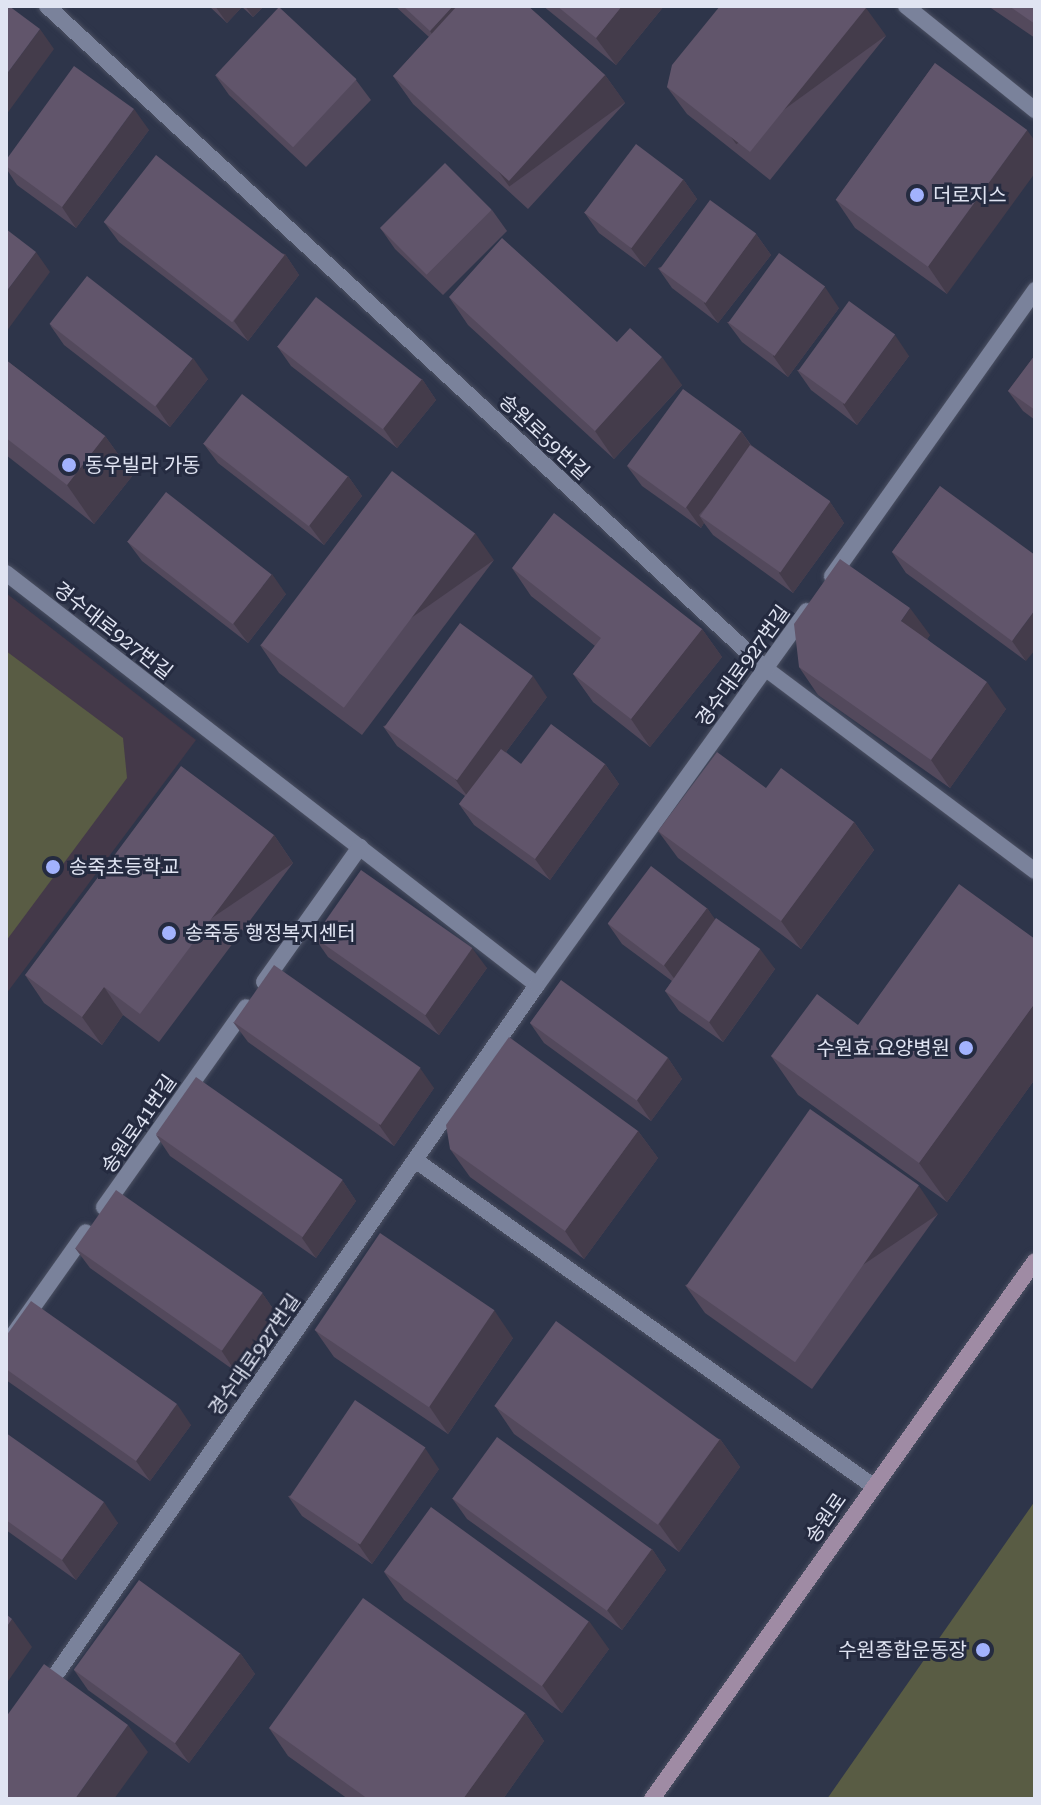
<!DOCTYPE html>
<meta charset="utf-8">
<style>
body{margin:0}
#map{position:relative;width:1041px;height:1805px;overflow:hidden;background:#2e354a;font-family:"Roboto Serif","Noto Sans KR",serif}
div>[style]{position:absolute}
.education>*{inset:0;background:#443949}
.green>*{inset:0;background:#595c44}
.roads{filter:drop-shadow(0 0 2px #4b5062) drop-shadow(0 0 2px #4b5062)}
.street>*{height:16px;margin:-8px;padding:0 8px;transform-origin:8px;border-radius:8px;background:#7a829b}
.secondary>*{height:16px;margin:-8px;padding:0 8px;transform-origin:8px;border-radius:8px;background:#9f8ba4}
.wall>*{inset:0;background:#53495c}
.shaded-wall>*{inset:0;background:#443c4b;transform-origin:0 0}
.building>*{inset:0;background:#61556b;transform-origin:0 0}
.dots>*{width:22px;height:22px;translate:-50% -50%;box-sizing:border-box;border:4px solid #252b40;border-radius:50%}
span{translate:-50% -50%;white-space:nowrap;text-align:center;line-height:1.15;-webkit-text-stroke:6px #252b40;paint-order:stroke}
.poi-label{font-size:20px;color:#e0e4f2}
.left{translate:0 -50%;text-align:left}
.right{translate:-100% -50%;text-align:right}
.street-label{font-size:20px;color:#e0e4f2}
.frame{position:absolute;inset:0;border:8px solid #e0e4f2;pointer-events:none}
</style>
<div id="map">
<div class="education">
<i style="clip-path:polygon(6px 593px,196px 740px,6px 994px)"></i>
</div>
<div class="green">
<i style="clip-path:polygon(6px 651px,123px 738px,127px 778px,6px 941px)"></i>
<i style="clip-path:polygon(1035px 1501px,1035px 1799px,827px 1799px)"></i>
</div>
<div class="roads">
<div class="street">
<i style="left:47px;top:6px;width:978px;rotate:42.68deg"></i>
<i style="left:766px;top:669px;width:336px;rotate:36.9deg"></i>
<i style="left:906px;top:6px;width:166px;rotate:38.9deg"></i>
<i style="left:6px;top:573px;width:672px;rotate:37.81deg"></i>
<i style="left:832px;top:576px;width:351px;rotate:-54.6deg"></i>
<i style="left:264px;top:982px;width:166px;rotate:-54.6deg"></i>
<i style="left:415px;top:1160px;width:562px;rotate:35.44deg"></i>
<i style="left:104px;top:1207px;width:245px;rotate:-54.6deg"></i>
<i style="left:6px;top:1345px;width:138px;rotate:-54.7deg"></i>
<i style="left:45px;top:1690px;width:860px;rotate:-55.09deg"></i>
<i style="left:537px;top:985px;width:461px;rotate:-54.2deg"></i>
</div>
<div class="secondary">
<i style="left:652px;top:1799px;width:660px;rotate:-54.55deg"></i>
</div>
</div>
<div class="wall">
<i style="clip-path:polygon(209px 6px,264px 6px,253px 17px,242px 7px,227px 23px)"></i>
<i style="clip-path:polygon(395px 6px,528px 6px,605px 75px,625px 103px,528px 209px,413px 104px,393px 76px,429px 37px)"></i>
<i style="clip-path:polygon(543px 6px,664px 6px,616px 65px)"></i>
<i style="clip-path:polygon(988px 6px,1035px 6px,1035px 38px)"></i>
<i style="clip-path:polygon(886px 36px,770px 180px,687px 114px,667px 87px)"></i>
<i style="clip-path:polygon(935px 63px,947px 294px,855px 228px,836px 200px)"></i>
<i style="clip-path:polygon(215px 75px,356px 80px,371px 100px,306px 167px,229px 95px)"></i>
<i style="clip-path:polygon(149px 130px,76px 228px,17px 185px,6px 168px,6px 160px)"></i>
<i style="clip-path:polygon(683px 179px,697px 199px,645px 267px,599px 233px,584px 212px)"></i>
<i style="clip-path:polygon(492px 210px,507px 231px,443px 295px,395px 249px,381px 229px)"></i>
<i style="clip-path:polygon(104px 222px,285px 254px,299px 275px,248px 341px,119px 242px)"></i>
<i style="clip-path:polygon(756px 234px,771px 255px,718px 323px,672px 288px,658px 268px)"></i>
<i style="clip-path:polygon(449px 297px,682px 385px,614px 459px,468px 325px)"></i>
<i style="clip-path:polygon(839px 308px,788px 377px,742px 342px,727px 322px)"></i>
<i style="clip-path:polygon(50px 325px,208px 379px,170px 427px,64px 345px)"></i>
<i style="clip-path:polygon(277px 346px,422px 379px,436px 400px,397px 448px,291px 366px)"></i>
<i style="clip-path:polygon(1035px 355px,1035px 420px,1023px 411px,1008px 391px)"></i>
<i style="clip-path:polygon(909px 356px,857px 425px,811px 390px,797px 370px)"></i>
<i style="clip-path:polygon(6px 360px,105px 436px,133px 475px,94px 524px,6px 455px)"></i>
<i style="clip-path:polygon(741px 431px,751px 445px,830px 502px,844px 523px,793px 593px,713px 535px,704px 523px,701px 528px,642px 486px,627px 466px)"></i>
<i style="clip-path:polygon(203px 443px,348px 476px,362px 496px,324px 545px,218px 463px)"></i>
<i style="clip-path:polygon(940px 486px,1026px 661px,906px 573px,892px 552px)"></i>
<i style="clip-path:polygon(127px 541px,286px 594px,248px 643px,142px 561px)"></i>
<i style="clip-path:polygon(494px 560px,362px 735px,279px 673px,260px 645px)"></i>
<i style="clip-path:polygon(512px 568px,702px 629px,722px 657px,650px 747px,593px 702px,573px 674px,595px 646px,531px 596px)"></i>
<i style="clip-path:polygon(930px 635px,927px 639px,1006px 709px,950px 788px,818px 695px,799px 667px)"></i>
<i style="clip-path:polygon(547px 697px,506px 752px,521px 764px,605px 764px,619px 784px,550px 880px,474px 825px,459px 804px,465px 796px,397px 746px,383px 726px)"></i>
<i style="clip-path:polygon(766px 788px,854px 822px,874px 850px,801px 949px,678px 858px,658px 831px)"></i>
<i style="clip-path:polygon(274px 835px,293px 863px,159px 1042px,123px 1015px,102px 1045px,44px 1003px,25px 975px)"></i>
<i style="clip-path:polygon(707px 908px,715px 920px,775px 969px,723px 1042px,679px 1011px,665px 991px,672px 981px,622px 944px,608px 924px)"></i>
<i style="clip-path:polygon(314px 937px,487px 968px,439px 1035px,328px 957px)"></i>
<i style="clip-path:polygon(1035px 939px,1035px 1079px,947px 1202px,798px 1095px,771px 1056px,858px 1025px)"></i>
<i style="clip-path:polygon(233px 1022px,434px 1088px,394px 1146px,248px 1042px)"></i>
<i style="clip-path:polygon(530px 1023px,668px 1058px,682px 1079px,651px 1121px,544px 1043px)"></i>
<i style="clip-path:polygon(638px 1131px,658px 1158px,584px 1259px,470px 1177px,450px 1149px)"></i>
<i style="clip-path:polygon(156px 1135px,342px 1180px,356px 1201px,316px 1258px,170px 1156px)"></i>
<i style="clip-path:polygon(938px 1214px,812px 1389px,705px 1313px,685px 1285px)"></i>
<i style="clip-path:polygon(75px 1248px,262px 1293px,276px 1313px,235px 1371px,90px 1268px)"></i>
<i style="clip-path:polygon(315px 1330px,513px 1338px,448px 1434px,334px 1357px)"></i>
<i style="clip-path:polygon(6px 1336px,191px 1425px,150px 1481px,6px 1380px)"></i>
<i style="clip-path:polygon(495px 1406px,720px 1439px,740px 1467px,679px 1552px,514px 1434px)"></i>
<i style="clip-path:polygon(6px 1433px,118px 1523px,76px 1580px,6px 1530px)"></i>
<i style="clip-path:polygon(439px 1469px,372px 1564px,302px 1516px,288px 1496px)"></i>
<i style="clip-path:polygon(452px 1498px,652px 1549px,666px 1570px,622px 1630px,467px 1519px)"></i>
<i style="clip-path:polygon(384px 1572px,609px 1649px,562px 1713px,404px 1600px)"></i>
<i style="clip-path:polygon(240px 1653px,255px 1674px,189px 1763px,88px 1690px,74px 1670px)"></i>
<i style="clip-path:polygon(525px 1713px,544px 1741px,503px 1799px,348px 1799px,288px 1756px,269px 1728px)"></i>
</div>
<div class="shaded-wall">
<i style="clip-path:polygon(215px 6px,242px 6px,242px 7px,227px 23px)"></i>
<i style="clip-path:polygon(245px 6px,264px 6px,253px 17px)"></i>
<i style="clip-path:polygon(453px 6px,486px 6px,444px 51px,430px 31px)"></i>
<i style="clip-path:polygon(622px 6px,664px 6px,616px 65px,596px 38px)"></i>
<i style="left:866px;top:8px;width:34px;height:185px;rotate:54deg"></i>
<i style="clip-path:polygon(40px 29px,54px 49px,6px 115px,6px 75px)"></i>
<i style="left:605px;top:75px;width:34px;height:143px;rotate:54deg"></i>
<i style="clip-path:polygon(134px 109px,149px 130px,76px 228px,62px 207px)"></i>
<i style="clip-path:polygon(1027px 130px,1035px 141px,1035px 173px,947px 294px,928px 266px)"></i>
<i style="clip-path:polygon(683px 179px,697px 199px,645px 267px,630px 247px)"></i>
<i style="clip-path:polygon(756px 234px,771px 255px,718px 323px,704px 303px)"></i>
<i style="clip-path:polygon(36px 252px,50px 272px,6px 332px,6px 292px)"></i>
<i style="clip-path:polygon(285px 254px,299px 275px,248px 341px,234px 321px)"></i>
<i style="clip-path:polygon(825px 287px,839px 308px,788px 377px,773px 356px)"></i>
<i style="clip-path:polygon(895px 335px,909px 356px,857px 425px,843px 404px)"></i>
<i style="clip-path:polygon(662px 357px,682px 385px,614px 459px,595px 431px)"></i>
<i style="clip-path:polygon(193px 358px,208px 379px,170px 427px,156px 406px)"></i>
<i style="clip-path:polygon(422px 379px,436px 400px,397px 448px,383px 428px)"></i>
<i style="clip-path:polygon(741px 431px,755px 452px,699px 515px,704px 523px,701px 528px,686px 507px)"></i>
<i style="clip-path:polygon(105px 436px,133px 475px,94px 524px,67px 485px)"></i>
<i style="clip-path:polygon(348px 476px,362px 496px,324px 545px,309px 525px)"></i>
<i style="clip-path:polygon(830px 502px,844px 523px,793px 593px,779px 573px)"></i>
<i style="left:475px;top:533px;width:33px;height:219px;rotate:55deg"></i>
<i style="clip-path:polygon(272px 574px,286px 594px,248px 643px,233px 623px)"></i>
<i style="clip-path:polygon(910px 608px,930px 635px,920px 649px,901px 621px)"></i>
<i style="clip-path:polygon(1035px 610px,1035px 650px,1026px 661px,1012px 641px)"></i>
<i style="clip-path:polygon(702px 629px,722px 657px,650px 747px,631px 719px)"></i>
<i style="clip-path:polygon(533px 676px,547px 697px,470px 800px,455px 779px)"></i>
<i style="clip-path:polygon(987px 682px,1006px 709px,950px 788px,931px 760px)"></i>
<i style="clip-path:polygon(605px 764px,619px 784px,550px 880px,535px 859px)"></i>
<i style="clip-path:polygon(854px 822px,874px 850px,801px 949px,781px 921px)"></i>
<i style="left:274px;top:835px;width:34px;height:224px;rotate:56deg"></i>
<i style="clip-path:polygon(707px 908px,722px 929px,679px 985px,664px 965px)"></i>
<i style="clip-path:polygon(472px 948px,487px 968px,439px 1035px,425px 1015px)"></i>
<i style="clip-path:polygon(760px 949px,775px 969px,723px 1042px,709px 1022px)"></i>
<i style="clip-path:polygon(104px 987px,123px 1015px,102px 1045px,82px 1017px)"></i>
<i style="clip-path:polygon(1035px 1003px,1035px 1079px,947px 1202px,919px 1163px)"></i>
<i style="clip-path:polygon(668px 1058px,682px 1079px,651px 1121px,637px 1100px)"></i>
<i style="clip-path:polygon(420px 1068px,434px 1088px,394px 1146px,379px 1125px)"></i>
<i style="clip-path:polygon(638px 1131px,658px 1158px,584px 1259px,565px 1231px)"></i>
<i style="clip-path:polygon(342px 1180px,356px 1201px,316px 1258px,302px 1238px)"></i>
<i style="left:919px;top:1186px;width:34px;height:216px;rotate:56deg"></i>
<i style="clip-path:polygon(262px 1293px,276px 1313px,235px 1371px,221px 1350px)"></i>
<i style="clip-path:polygon(494px 1310px,513px 1338px,448px 1434px,429px 1406px)"></i>
<i style="clip-path:polygon(177px 1404px,191px 1425px,150px 1481px,136px 1461px)"></i>
<i style="clip-path:polygon(720px 1439px,740px 1467px,679px 1552px,659px 1524px)"></i>
<i style="clip-path:polygon(425px 1448px,439px 1469px,372px 1564px,358px 1544px)"></i>
<i style="clip-path:polygon(104px 1502px,118px 1523px,76px 1580px,62px 1560px)"></i>
<i style="clip-path:polygon(652px 1549px,666px 1570px,622px 1630px,607px 1610px)"></i>
<i style="clip-path:polygon(12px 1619px,32px 1647px,6px 1684px,6px 1628px)"></i>
<i style="clip-path:polygon(589px 1621px,609px 1649px,562px 1713px,542px 1685px)"></i>
<i style="clip-path:polygon(240px 1653px,255px 1674px,189px 1763px,175px 1743px)"></i>
<i style="clip-path:polygon(525px 1713px,544px 1741px,503px 1799px,463px 1799px)"></i>
<i style="clip-path:polygon(128px 1725px,148px 1752px,114px 1799px,75px 1799px)"></i>
</div>
<div class="building">
<i style="clip-path:polygon(6px 6px,9px 6px,40px 29px,6px 75px)"></i>
<i style="clip-path:polygon(403px 6px,453px 6px,430px 31px)"></i>
<i style="clip-path:polygon(457px 6px,528px 6px,605px 75px,509px 181px,393px 76px)"></i>
<i style="clip-path:polygon(557px 6px,622px 6px,596px 38px)"></i>
<i style="clip-path:polygon(720px 6px,864px 6px,866px 8px,750px 152px,667px 87px,672px 65px)"></i>
<i style="clip-path:polygon(1009px 6px,1035px 6px,1035px 24px)"></i>
<i style="left:279px;top:7px;width:106px;height:93px;rotate:43deg"></i>
<i style="left:935px;top:63px;width:114px;height:169px;rotate:36deg"></i>
<i style="clip-path:polygon(74px 66px,134px 109px,62px 207px,6px 166px,6px 160px)"></i>
<i style="left:636px;top:144px;width:59px;height:86px;rotate:37deg"></i>
<i style="left:156px;top:155px;width:163px;height:85px;rotate:38deg"></i>
<i style="left:445px;top:163px;width:66px;height:92px;rotate:45deg"></i>
<i style="left:710px;top:200px;width:57px;height:86px;rotate:36deg"></i>
<i style="clip-path:polygon(6px 229px,36px 252px,6px 292px)"></i>
<i style="clip-path:polygon(502px 238px,617px 342px,630px 328px,662px 357px,595px 431px,449px 297px)"></i>
<i style="left:779px;top:253px;width:57px;height:86px;rotate:36deg"></i>
<i style="left:87px;top:276px;width:134px;height:61px;rotate:38deg"></i>
<i style="left:316px;top:297px;width:134px;height:63px;rotate:38deg"></i>
<i style="left:849px;top:301px;width:57px;height:86px;rotate:36deg"></i>
<i style="clip-path:polygon(1035px 355px,1035px 410px,1008px 391px)"></i>
<i style="clip-path:polygon(6px 360px,105px 436px,67px 485px,6px 438px)"></i>
<i style="left:683px;top:389px;width:72px;height:95px;rotate:36deg"></i>
<i style="left:242px;top:394px;width:134px;height:63px;rotate:38deg"></i>
<i style="left:750px;top:445px;width:98px;height:87px;rotate:35deg"></i>
<i style="left:392px;top:471px;width:104px;height:218px;rotate:37deg"></i>
<i style="clip-path:polygon(940px 486px,1035px 555px,1035px 610px,1012px 641px,892px 552px)"></i>
<i style="left:166px;top:492px;width:134px;height:63px;rotate:38deg"></i>
<i style="clip-path:polygon(554px 513px,702px 629px,631px 719px,573px 674px,601px 638px,512px 568px)"></i>
<i style="clip-path:polygon(840px 559px,910px 608px,901px 621px,987px 682px,931px 760px,799px 667px,794px 624px)"></i>
<i style="left:460px;top:623px;width:90px;height:129px;rotate:36deg"></i>
<i style="clip-path:polygon(551px 724px,605px 764px,535px 859px,459px 804px,501px 749px,521px 764px)"></i>
<i style="clip-path:polygon(717px 752px,766px 788px,781px 768px,854px 822px,781px 921px,658px 831px)"></i>
<i style="clip-path:polygon(181px 766px,274px 835px,140px 1014px,104px 987px,82px 1017px,25px 975px)"></i>
<i style="left:651px;top:866px;width:70px;height:72px;rotate:37deg"></i>
<i style="left:361px;top:870px;width:136px;height:82px;rotate:35deg"></i>
<i style="clip-path:polygon(959px 884px,1035px 939px,1035px 1003px,919px 1163px,771px 1056px,817px 994px,858px 1025px)"></i>
<i style="left:716px;top:918px;width:54px;height:89px;rotate:35deg"></i>
<i style="left:274px;top:965px;width:179px;height:70px;rotate:35deg"></i>
<i style="left:561px;top:980px;width:132px;height:53px;rotate:36deg"></i>
<i style="clip-path:polygon(509px 1037px,638px 1131px,565px 1231px,450px 1149px,446px 1125px)"></i>
<i style="left:196px;top:1077px;width:179px;height:70px;rotate:35deg"></i>
<i style="left:810px;top:1109px;width:133px;height:216px;rotate:35deg"></i>
<i style="left:116px;top:1190px;width:179px;height:71px;rotate:35deg"></i>
<i style="left:380px;top:1233px;width:138px;height:117px;rotate:34deg"></i>
<i style="clip-path:polygon(31px 1301px,177px 1404px,136px 1461px,6px 1369px,6px 1336px)"></i>
<i style="left:556px;top:1321px;width:202px;height:105px;rotate:36deg"></i>
<i style="left:355px;top:1400px;width:85px;height:117px;rotate:34deg"></i>
<i style="clip-path:polygon(6px 1433px,104px 1502px,62px 1560px,6px 1520px)"></i>
<i style="left:497px;top:1437px;width:191px;height:76px;rotate:36deg"></i>
<i style="left:431px;top:1507px;width:195px;height:80px;rotate:36deg"></i>
<i style="left:139px;top:1580px;width:125px;height:111px;rotate:36deg"></i>
<i style="clip-path:polygon(363px 1598px,525px 1713px,463px 1799px,368px 1799px,269px 1728px)"></i>
<i style="clip-path:polygon(6px 1614px,12px 1619px,6px 1628px)"></i>
<i style="clip-path:polygon(44px 1664px,128px 1725px,75px 1799px,6px 1799px,6px 1717px)"></i>
</div>
<div class="dots">
<i style="left:917px;top:195px;background:#a2b2fd"></i>
<i style="left:69px;top:465px;background:#a2b2fd"></i>
<i style="left:53px;top:867px;background:#a2b2fd"></i>
<i style="left:169px;top:933px;background:#a2b2fd"></i>
<i style="left:966px;top:1048px;background:#a2b2fd"></i>
<i style="left:983px;top:1650px;background:#a2b2fd"></i>
</div>
<div class="poi-label">
<span class="left" style="left:933px;top:195px">더로지스</span>
<span class="left" style="left:85px;top:465px">동우빌라 가동</span>
<span class="left" style="left:69px;top:867px">송죽초등학교</span>
<span class="left" style="left:185px;top:933px">송죽동 행정복지센터</span>
<span class="right" style="left:950px;top:1048px">수원효 요양병원</span>
<span class="right" style="left:967px;top:1650px">수원종합운동장</span>
</div>
<div class="street-label">
<span style="left:544px;top:437px;rotate:43deg">송원로59번길</span>
<span style="left:113px;top:631px;rotate:38deg">경수대로927번길</span>
<span style="left:743px;top:666px;rotate:-54deg">경수대로927번길</span>
<span style="left:139px;top:1124px;rotate:-55deg">송원로41번길</span>
<span style="left:255px;top:1355px;rotate:-55deg">경수대로927번길</span>
<span style="left:826px;top:1518px;rotate:-55deg">송원로</span>
</div>
<div class="frame"></div>
</div>
